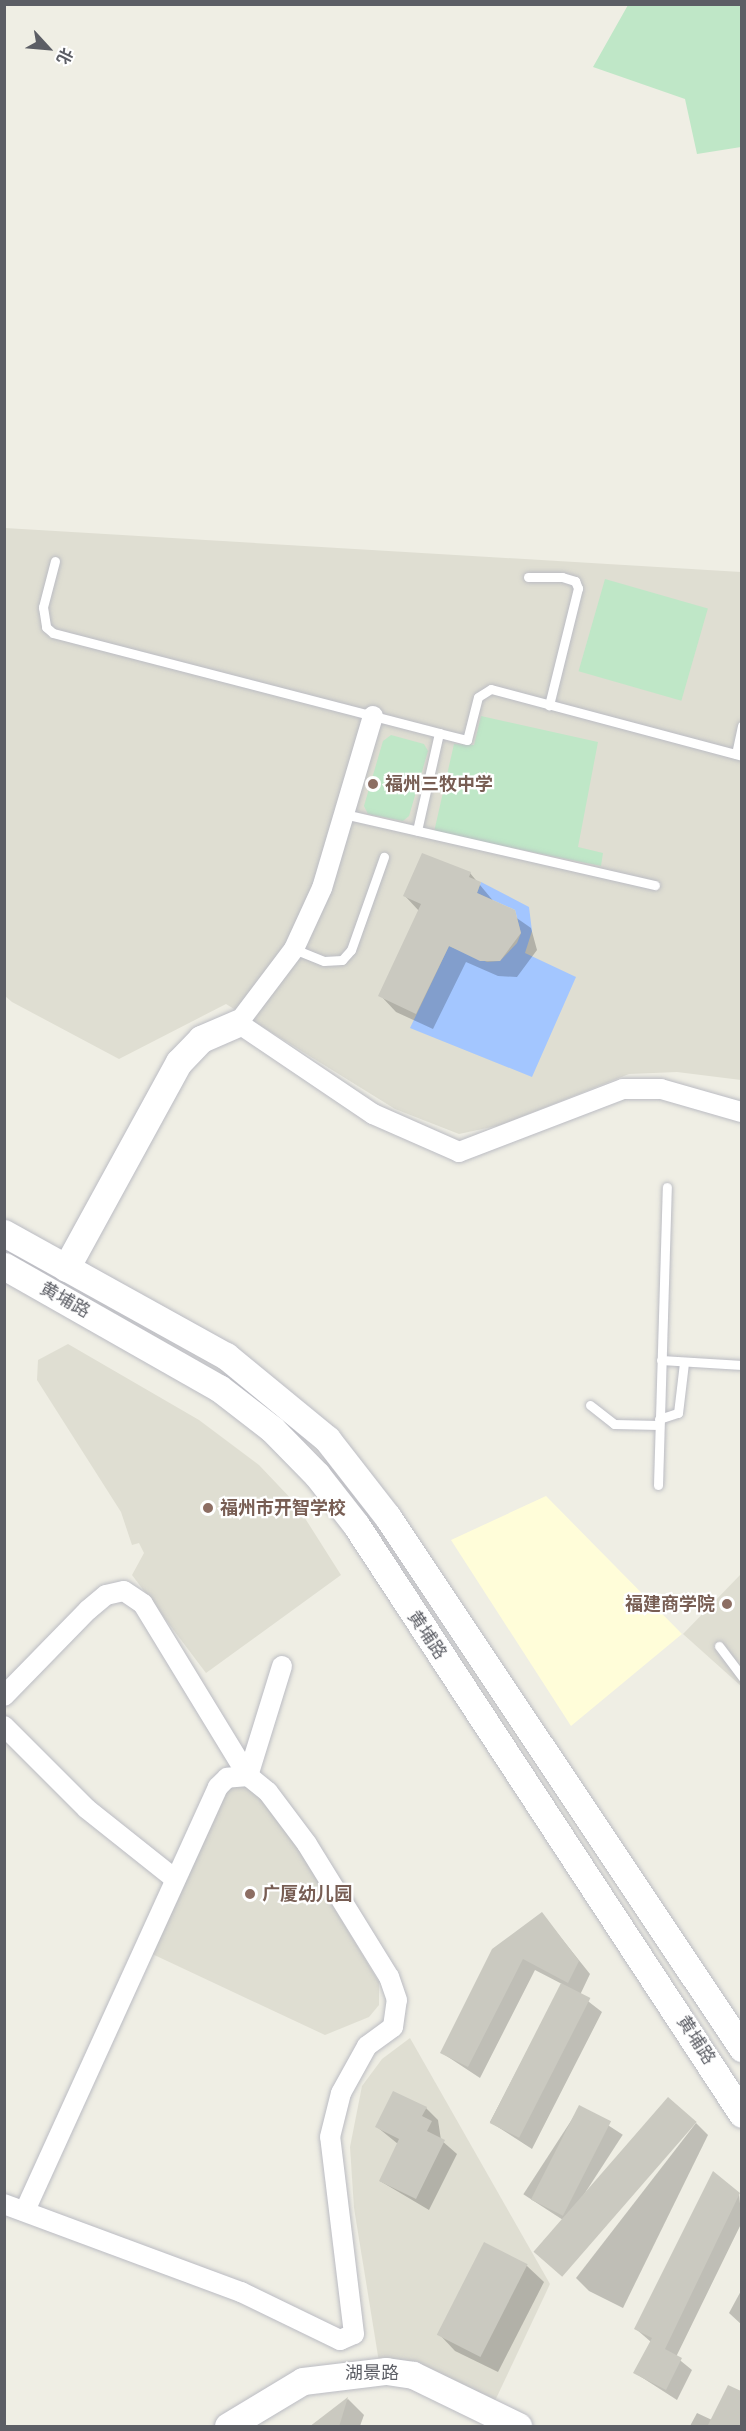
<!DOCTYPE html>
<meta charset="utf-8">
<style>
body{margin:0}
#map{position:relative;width:746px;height:2431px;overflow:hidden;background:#efeee4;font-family:Figtree,"Noto Sans SC",sans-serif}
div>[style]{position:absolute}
.commercial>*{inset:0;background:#fffdd9}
.education>*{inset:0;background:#dfded2}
.green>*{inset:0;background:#bfe7c7;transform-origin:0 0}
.water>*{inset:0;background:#a3c6ff}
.shadow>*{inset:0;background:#0003;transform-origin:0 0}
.building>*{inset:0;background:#cac9c0;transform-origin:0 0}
.roads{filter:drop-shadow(0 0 2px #bbbcc3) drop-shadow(0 0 2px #bbbcc3)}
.lane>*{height:9px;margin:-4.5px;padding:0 4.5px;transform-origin:4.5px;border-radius:4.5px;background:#fff}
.street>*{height:20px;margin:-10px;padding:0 10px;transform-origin:10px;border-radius:10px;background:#fff}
.secondary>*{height:27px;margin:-13.5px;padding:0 13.5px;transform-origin:13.5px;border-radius:13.5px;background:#fff}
.dots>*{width:16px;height:16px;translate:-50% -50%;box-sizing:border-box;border:3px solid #fff;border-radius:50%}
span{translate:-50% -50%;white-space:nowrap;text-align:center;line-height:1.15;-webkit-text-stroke:4.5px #fff;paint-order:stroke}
.education-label{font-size:18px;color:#785e54;font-weight:700}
.left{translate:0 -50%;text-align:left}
.right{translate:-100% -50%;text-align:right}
.street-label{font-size:18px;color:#5c5e65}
.frame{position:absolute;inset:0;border:6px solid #5c5e65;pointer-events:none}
.north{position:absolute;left:18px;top:18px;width:60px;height:60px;-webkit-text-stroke:4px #fff;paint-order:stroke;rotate:116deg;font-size:16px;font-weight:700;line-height:24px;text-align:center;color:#5c5e65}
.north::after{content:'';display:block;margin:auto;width:21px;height:27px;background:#5c5e65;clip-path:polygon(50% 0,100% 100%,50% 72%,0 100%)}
</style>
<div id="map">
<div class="commercial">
<i style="clip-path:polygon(546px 1496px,682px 1634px,571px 1726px,451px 1540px)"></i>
</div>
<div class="education">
<i style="clip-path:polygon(5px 528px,741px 572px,741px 1080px,677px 1072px,629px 1074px,501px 1125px,459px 1134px,395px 1109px,226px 1004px,119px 1059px,12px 1002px,5px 996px)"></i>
<i style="clip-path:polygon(68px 1344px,199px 1420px,259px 1465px,296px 1504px,341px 1575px,206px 1673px,132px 1575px,144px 1553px,139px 1543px,132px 1545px,121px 1512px,37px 1380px,38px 1360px)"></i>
<i style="clip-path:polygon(741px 1574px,741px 1686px,683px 1634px)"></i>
<i style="clip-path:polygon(243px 1782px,268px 1799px,379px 1982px,379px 2005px,369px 2017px,325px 2035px,148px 1952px,224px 1790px)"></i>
<i style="clip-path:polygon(410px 2038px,550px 2284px,493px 2405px,379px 2362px,354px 2208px,350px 2147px,362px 2086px,382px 2059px)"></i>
</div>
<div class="green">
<i style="clip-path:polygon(628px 5px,741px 5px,741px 147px,697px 154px,685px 99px,593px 67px)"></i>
<i style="left:605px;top:579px;width:107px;height:96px;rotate:16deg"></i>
<i style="clip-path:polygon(481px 716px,598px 742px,578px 847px,603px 853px,601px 866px,434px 832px,454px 744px,474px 745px)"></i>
<i style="clip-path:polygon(391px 735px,424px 744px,428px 751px,409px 816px,403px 821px,368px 814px,364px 806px,383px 741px)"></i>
</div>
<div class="water">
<i style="clip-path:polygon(481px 882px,529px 907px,532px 931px,525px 953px,576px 977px,532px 1077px,410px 1028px,449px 946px,487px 962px,500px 961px,517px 943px,521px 933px,515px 910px,477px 893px)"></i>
</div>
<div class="shadow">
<i style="clip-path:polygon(470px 873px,495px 903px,531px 928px,537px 950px,517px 977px,498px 976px,466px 962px,433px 1029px,396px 1012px,380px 995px,419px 911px,405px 896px)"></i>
<i style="clip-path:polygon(542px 1914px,590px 1974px,580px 1995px,602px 2012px,532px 2149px,490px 2122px,562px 1984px,535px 1970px,480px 2078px,442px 2053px)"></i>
<i style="left:580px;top:2107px;width:51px;height:104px;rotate:33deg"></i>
<i style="clip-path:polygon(426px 2108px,438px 2120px,441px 2140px,457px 2154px,429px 2210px,380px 2181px,398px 2144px,377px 2127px)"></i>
<i style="clip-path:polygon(696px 2123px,708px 2135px,623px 2308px,589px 2291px,576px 2278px)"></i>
<i style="clip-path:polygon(739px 2194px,742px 2222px,676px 2357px,692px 2370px,677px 2400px,635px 2373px,651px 2342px,636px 2329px)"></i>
<i style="clip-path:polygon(484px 2244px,527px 2266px,544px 2282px,498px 2372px,455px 2351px,439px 2334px)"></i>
<i style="clip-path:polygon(742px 2289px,742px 2325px,729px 2313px)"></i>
<i style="clip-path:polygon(729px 2387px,742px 2393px,742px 2426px,690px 2426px,697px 2413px,712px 2420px)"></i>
<i style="clip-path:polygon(348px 2399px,364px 2415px,360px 2426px,311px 2426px)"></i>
</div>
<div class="building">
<i style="clip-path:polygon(422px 853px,471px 872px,469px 877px,481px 882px,477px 893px,515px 910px,521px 933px,500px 961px,480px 961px,449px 946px,416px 1014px,378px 996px,421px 904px,403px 896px)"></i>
<i style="clip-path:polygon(542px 1912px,579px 1961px,568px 1983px,523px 1959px,468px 2067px,440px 2053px,492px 1949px)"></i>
<i style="left:561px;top:1983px;width:33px;height:157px;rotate:27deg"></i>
<i style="clip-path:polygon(393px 2091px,427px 2107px,422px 2116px,432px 2121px,427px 2131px,445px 2140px,416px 2199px,379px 2181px,399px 2139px,375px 2127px)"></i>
<i style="left:668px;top:2097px;width:38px;height:205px;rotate:41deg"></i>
<i style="left:579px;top:2105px;width:36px;height:106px;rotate:27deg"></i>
<i style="clip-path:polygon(713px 2171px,740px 2193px,665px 2349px,682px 2358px,666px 2390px,633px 2373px,652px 2338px,634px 2329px)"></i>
<i style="left:484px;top:2242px;width:49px;height:104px;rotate:27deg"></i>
<i style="clip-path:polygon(728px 2385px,741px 2391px,741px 2427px,707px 2427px)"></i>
<i style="clip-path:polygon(348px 2397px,339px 2427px,309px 2427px)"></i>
</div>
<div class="roads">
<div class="lane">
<i style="left:55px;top:561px;width:48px;rotate:104.6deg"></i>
<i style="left:43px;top:607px;width:20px;rotate:81deg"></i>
<i style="left:46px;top:627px;width:9px;rotate:41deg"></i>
<i style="left:53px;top:633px;width:399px;rotate:14.5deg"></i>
<i style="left:439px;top:733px;width:100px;rotate:102.7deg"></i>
<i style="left:528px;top:577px;width:34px"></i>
<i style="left:562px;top:577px;width:14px;rotate:17deg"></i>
<i style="left:575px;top:581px;width:8px;rotate:67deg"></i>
<i style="left:578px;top:588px;width:121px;rotate:103.9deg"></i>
<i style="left:439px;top:733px;width:29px;rotate:14deg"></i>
<i style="left:467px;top:740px;width:44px;rotate:-75.7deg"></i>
<i style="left:478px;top:697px;width:15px;rotate:-32deg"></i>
<i style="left:491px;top:689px;width:260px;rotate:14.9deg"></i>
<i style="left:736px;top:754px;width:29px;rotate:-78deg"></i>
<i style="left:344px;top:814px;width:319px;rotate:12.9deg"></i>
<i style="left:294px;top:949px;width:32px;rotate:22deg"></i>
<i style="left:324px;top:961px;width:18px;rotate:-3deg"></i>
<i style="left:342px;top:960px;width:13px;rotate:-48deg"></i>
<i style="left:351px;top:950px;width:99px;rotate:-70.5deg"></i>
<i style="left:661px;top:1360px;width:81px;rotate:3.5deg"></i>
<i style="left:590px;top:1405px;width:31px;rotate:38deg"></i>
<i style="left:614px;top:1424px;width:45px;rotate:1.3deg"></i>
<i style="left:659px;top:1419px;width:20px;rotate:-18deg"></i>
<i style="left:678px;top:1413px;width:50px;rotate:-83.2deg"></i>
<i style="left:658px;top:1485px;width:298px;rotate:-88.3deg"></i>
<i style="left:719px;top:1646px;width:39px;rotate:53deg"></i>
</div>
<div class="street">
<i style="left:373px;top:716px;width:179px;rotate:106.5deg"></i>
<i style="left:322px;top:888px;width:67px;rotate:114.7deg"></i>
<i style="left:294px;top:949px;width:93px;rotate:127.1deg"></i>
<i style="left:238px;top:1023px;width:163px;rotate:34deg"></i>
<i style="left:373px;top:1114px;width:94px;rotate:23.8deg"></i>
<i style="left:459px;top:1152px;width:176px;rotate:-21deg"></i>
<i style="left:623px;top:1089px;width:38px"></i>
<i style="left:661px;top:1089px;width:84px;rotate:15.9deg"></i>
<i style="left:4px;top:1696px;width:120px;rotate:-45.7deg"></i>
<i style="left:88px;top:1610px;width:23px;rotate:-40deg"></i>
<i style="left:106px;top:1595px;width:18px;rotate:-13deg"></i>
<i style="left:124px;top:1591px;width:23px;rotate:34deg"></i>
<i style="left:143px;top:1604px;width:202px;rotate:58.6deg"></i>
<i style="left:4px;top:1726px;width:117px;rotate:45deg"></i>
<i style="left:87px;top:1809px;width:112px;rotate:38.5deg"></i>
<i style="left:248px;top:1776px;width:115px;rotate:-72.8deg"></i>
<i style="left:4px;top:2204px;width:253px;rotate:20.4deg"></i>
<i style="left:241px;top:2292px;width:110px;rotate:25.9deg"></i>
<i style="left:340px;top:2340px;width:15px;rotate:-23deg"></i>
<i style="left:354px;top:2334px;width:198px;rotate:-96.9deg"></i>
<i style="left:330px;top:2137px;width:45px;rotate:-76deg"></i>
<i style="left:341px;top:2093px;width:54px;rotate:-61deg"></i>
<i style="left:367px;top:2046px;width:32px;rotate:-36deg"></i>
<i style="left:393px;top:2027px;width:27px;rotate:-82deg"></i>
<i style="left:397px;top:2000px;width:24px;rotate:-109deg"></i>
<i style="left:389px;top:1977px;width:156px;rotate:-121.7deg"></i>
<i style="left:307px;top:1844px;width:65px;rotate:-126.9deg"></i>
<i style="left:268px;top:1792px;width:26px;rotate:-141deg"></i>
<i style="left:248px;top:1776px;width:21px;rotate:175deg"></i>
<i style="left:227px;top:1778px;width:13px;rotate:135deg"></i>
<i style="left:218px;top:1787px;width:466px;rotate:114.5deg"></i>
</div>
<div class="secondary">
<i style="left:4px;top:1233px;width:254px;rotate:29deg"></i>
<i style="left:226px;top:1356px;width:131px;rotate:39.4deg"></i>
<i style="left:327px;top:1439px;width:98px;rotate:52.1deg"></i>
<i style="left:387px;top:1516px;width:640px;rotate:56.29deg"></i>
<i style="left:4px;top:1266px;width:247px;rotate:29.6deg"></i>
<i style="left:219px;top:1388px;width:67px;rotate:37.7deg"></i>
<i style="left:272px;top:1429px;width:64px;rotate:45.6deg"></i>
<i style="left:317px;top:1475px;width:63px;rotate:52deg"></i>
<i style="left:356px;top:1525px;width:704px;rotate:56.76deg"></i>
<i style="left:66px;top:1268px;width:235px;rotate:-61.3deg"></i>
<i style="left:179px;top:1062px;width:32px;rotate:-46deg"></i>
<i style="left:201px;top:1039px;width:40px;rotate:-23.4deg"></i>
<i style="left:228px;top:2426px;width:87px;rotate:-31deg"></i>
<i style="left:303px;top:2381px;width:84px;rotate:-6.9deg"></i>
<i style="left:386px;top:2371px;width:27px;rotate:8deg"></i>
<i style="left:413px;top:2375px;width:117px;rotate:25.9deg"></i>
</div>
</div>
<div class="dots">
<i style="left:373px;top:784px;background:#8d6e63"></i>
<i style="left:208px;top:1508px;background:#8d6e63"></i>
<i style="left:727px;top:1604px;background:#8d6e63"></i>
<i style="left:250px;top:1894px;background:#8d6e63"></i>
</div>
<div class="education-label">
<span class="left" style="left:385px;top:784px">福州三牧中学</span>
<span class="left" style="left:220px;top:1508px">福州市开智学校</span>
<span class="right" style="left:715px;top:1604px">福建商学院</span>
<span class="left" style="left:262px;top:1894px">广厦幼儿园</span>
</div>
<div class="street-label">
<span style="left:65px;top:1300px;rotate:29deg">黄埔路</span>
<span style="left:427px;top:1635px;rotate:56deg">黄埔路</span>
<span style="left:696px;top:2040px;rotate:57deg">黄埔路</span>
<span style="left:372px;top:2373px">湖景路</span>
</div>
<div class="frame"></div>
<div class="north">北</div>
</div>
